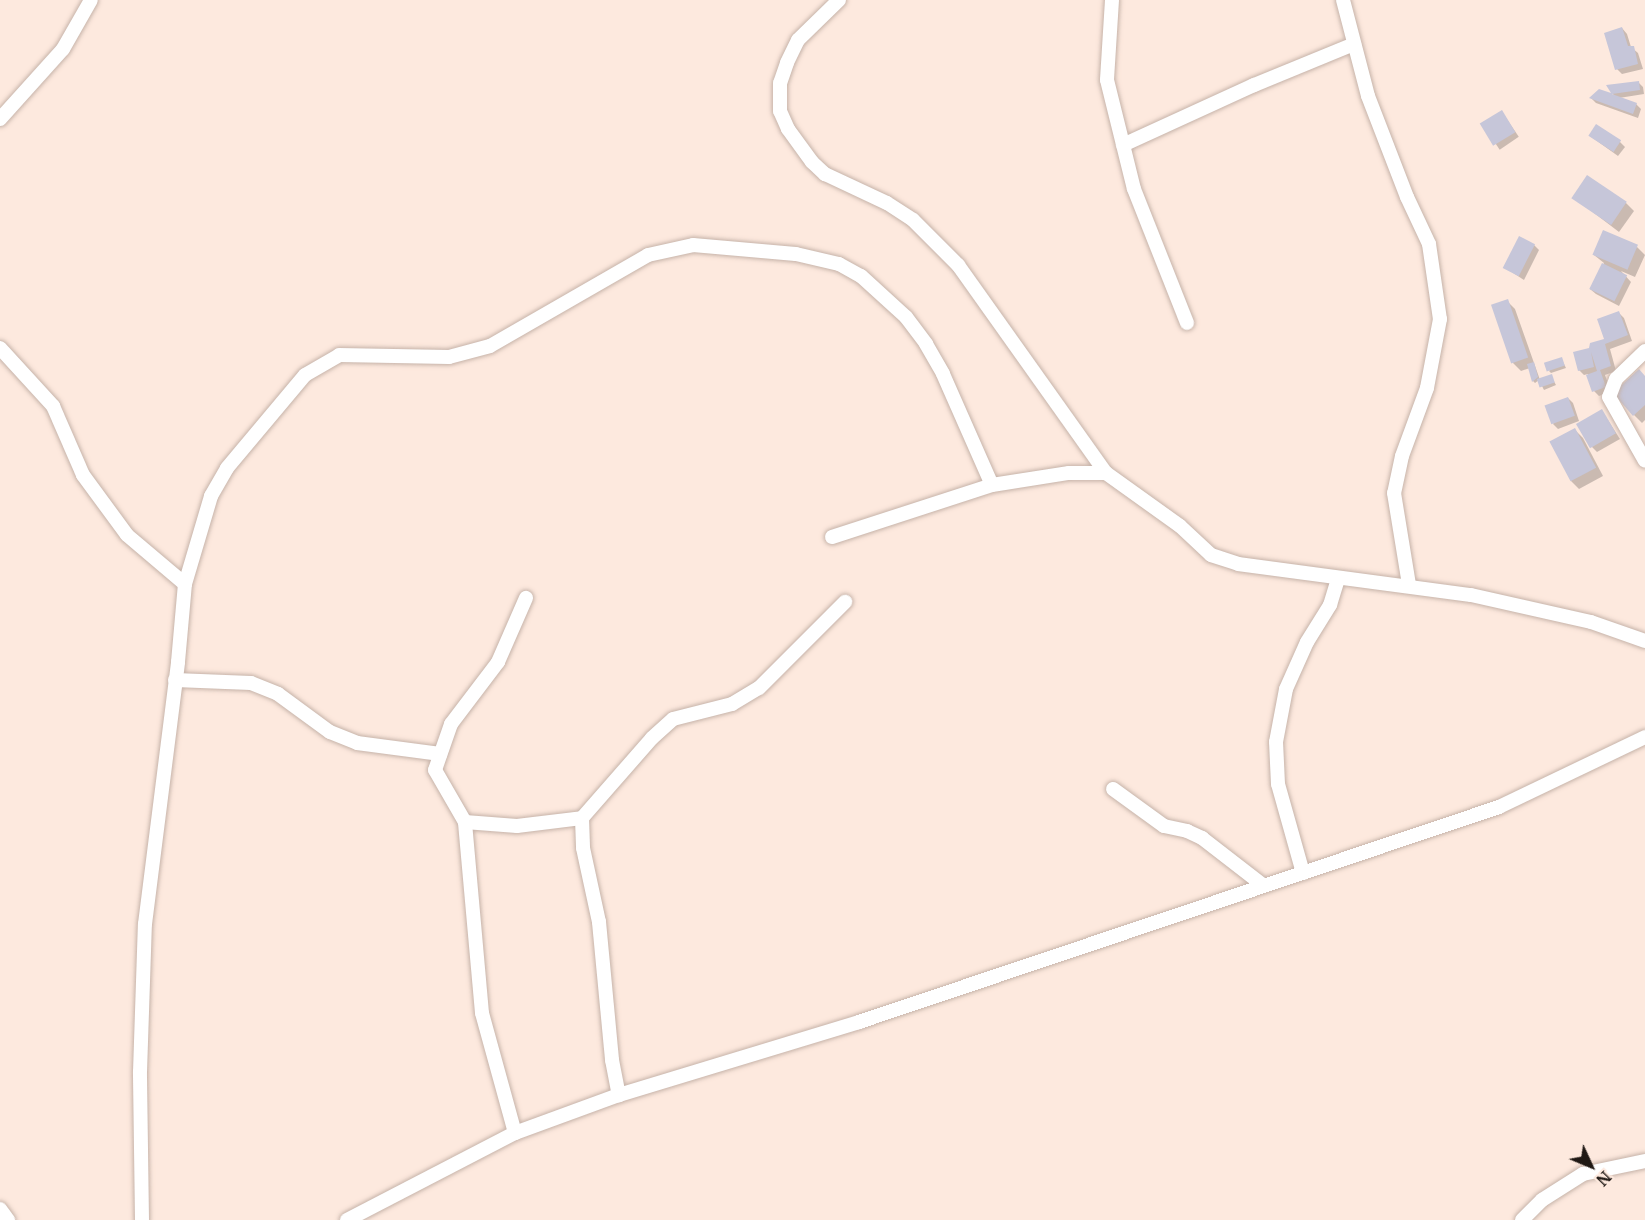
<!DOCTYPE html>
<style>
body{margin:0}
#map{position:relative;width:1645px;height:1220px;overflow:hidden;background:#fde9de;font-family:Merriweather,serif}
div>[style]{position:absolute}
.shadow>*{inset:0;background:#0003;transform-origin:0 0}
.building>*{inset:0;background:#c6c6d9;transform-origin:0 0}
.roads{filter:drop-shadow(0 0 2px #c6b3a9) drop-shadow(0 0 2px #c6b3a9)}
.minor>*{height:14px;margin:-7px;padding:0 7px;transform-origin:7px;border-radius:7px;background:#fff}
span{translate:-50% -50%;white-space:nowrap;text-align:center;line-height:1.15;-webkit-text-stroke:6px #fde9de;paint-order:stroke}
.north{position:absolute;left:1561px;top:1136px;width:60px;height:60px;-webkit-text-stroke:4px #fde9de;paint-order:stroke;rotate:134deg;font-size:16px;font-weight:700;line-height:24px;text-align:center;color:#1f1814}
.north::after{content:'';display:block;margin:auto;width:21px;height:27px;background:#1f1814;clip-path:polygon(50% 0,100% 100%,50% 72%,0 100%)}
</style>
<div id="map">
<div class="shadow">
<i style="clip-path:polygon(1622px 28px,1627px 34px,1631px 47px,1638px 53px,1643px 69px,1622px 74px,1617px 69px)"></i>
<i style="clip-path:polygon(1638px 82px,1643px 87px,1644px 94px,1619px 98px,1636px 104px,1641px 109px,1638px 118px,1596px 103px,1591px 98px,1614px 96px,1609px 86px)"></i>
<i style="left:1502px;top:112px;width:30px;height:23px;rotate:56deg"></i>
<i style="clip-path:polygon(1590px 136px,1620px 142px,1625px 147px,1618px 156px)"></i>
<i style="clip-path:polygon(1573px 197px,1626px 203px,1634px 211px,1619px 232px)"></i>
<i style="clip-path:polygon(1534px 245px,1539px 250px,1524px 280px,1504px 267px)"></i>
<i style="clip-path:polygon(1637px 247px,1645px 255px,1635px 277px,1621px 271px,1631px 282px,1619px 306px,1596px 294px,1590px 289px,1604px 263px,1594px 255px)"></i>
<i style="clip-path:polygon(1507px 301px,1515px 309px,1540px 380px,1551px 376px,1556px 385px,1544px 390px,1539px 380px,1535px 383px,1533px 381px,1530px 368px,1521px 371px,1513px 363px)"></i>
<i style="clip-path:polygon(1619px 313px,1624px 318px,1632px 341px,1610px 349px,1616px 371px,1605px 375px,1611px 392px,1599px 396px,1594px 391px,1588px 374px,1584px 375px,1579px 370px,1591px 349px,1606px 340px)"></i>
<i style="clip-path:polygon(1561px 358px,1566px 368px,1551px 373px,1549px 371px)"></i>
<i style="clip-path:polygon(1645px 377px,1645px 420px,1642px 423px,1634px 415px)"></i>
<i style="clip-path:polygon(1568px 398px,1573px 403px,1579px 421px,1558px 429px,1553px 424px)"></i>
<i style="clip-path:polygon(1602px 411px,1620px 439px,1597px 452px,1592px 447px)"></i>
<i style="clip-path:polygon(1575px 430px,1583px 438px,1603px 476px,1579px 489px,1571px 481px)"></i>
</div>
<div class="building">
<i style="clip-path:polygon(1622px 27px,1628px 46px,1634px 46px,1638px 64px,1615px 70px,1604px 33px)"></i>
<i style="clip-path:polygon(1639px 81px,1640px 90px,1612px 94px,1637px 103px,1633px 114px,1589px 98px,1599px 89px,1611px 93px,1606px 85px)"></i>
<i style="left:1502px;top:110px;width:26px;height:26px;rotate:59deg"></i>
<i style="left:1596px;top:124px;width:30px;height:14px;rotate:33deg"></i>
<i style="left:1587px;top:175px;width:48px;height:28px;rotate:34deg"></i>
<i style="left:1603px;top:230px;width:38px;height:27px;rotate:23deg"></i>
<i style="left:1519px;top:236px;width:18px;height:36px;rotate:27deg"></i>
<i style="left:1602px;top:263px;width:28px;height:29px;rotate:26deg"></i>
<i style="left:1508px;top:299px;width:62px;height:18px;rotate:71deg"></i>
<i style="clip-path:polygon(1619px 311px,1628px 335px,1605px 344px,1611px 366px,1600px 370px,1606px 387px,1592px 392px,1586px 375px,1597px 371px,1591px 352px,1594px 367px,1578px 371px,1573px 352px,1589px 348px,1590px 343px,1604px 339px,1597px 319px)"></i>
<i style="left:1562px;top:357px;width:9px;height:19px;rotate:72deg"></i>
<i style="clip-path:polygon(1534px 362px,1538px 377px,1532px 382px,1527px 364px)"></i>
<i style="clip-path:polygon(1639px 369px,1645px 376px,1645px 405px,1633px 416px,1613px 393px)"></i>
<i style="left:1552px;top:374px;width:9px;height:16px;rotate:72deg"></i>
<i style="left:1568px;top:397px;width:20px;height:25px;rotate:70deg"></i>
<i style="left:1602px;top:409px;width:28px;height:30px;rotate:60deg"></i>
<i style="left:1575px;top:428px;width:45px;height:29px;rotate:62deg"></i>
</div>
<div class="roads">
<div class="minor">
<i style="left:839px;top:0;width:57px;rotate:135.7deg"></i>
<i style="left:798px;top:40px;width:25px;rotate:116deg"></i>
<i style="left:787px;top:63px;width:21px;rotate:109deg"></i>
<i style="left:780px;top:83px;width:28px;rotate:90deg"></i>
<i style="left:780px;top:111px;width:20px;rotate:66deg"></i>
<i style="left:788px;top:129px;width:41px;rotate:54deg"></i>
<i style="left:812px;top:162px;width:18px;rotate:43deg"></i>
<i style="left:825px;top:174px;width:68px;rotate:25.1deg"></i>
<i style="left:887px;top:203px;width:31px;rotate:33deg"></i>
<i style="left:913px;top:220px;width:64px;rotate:45deg"></i>
<i style="left:958px;top:265px;width:255px;rotate:54.6deg"></i>
<i style="left:1112px;top:0;width:80px;rotate:93.6deg"></i>
<i style="left:1107px;top:80px;width:112px;rotate:76.1deg"></i>
<i style="left:1134px;top:189px;width:144px;rotate:68.4deg"></i>
<i style="left:1343px;top:0;width:99px;rotate:75.4deg"></i>
<i style="left:1368px;top:96px;width:108px;rotate:68.9deg"></i>
<i style="left:1407px;top:197px;width:52px;rotate:64.9deg"></i>
<i style="left:1429px;top:244px;width:76px;rotate:81.7deg"></i>
<i style="left:1440px;top:319px;width:70px;rotate:100.7deg"></i>
<i style="left:1427px;top:388px;width:72px;rotate:110.2deg"></i>
<i style="left:1402px;top:456px;width:38px;rotate:102deg"></i>
<i style="left:1394px;top:493px;width:93px;rotate:80.7deg"></i>
<i style="left:0;top:119px;width:94px;rotate:-48deg"></i>
<i style="left:63px;top:49px;width:56px;rotate:-60.3deg"></i>
<i style="left:1123px;top:145px;width:144px;rotate:-24.6deg"></i>
<i style="left:1254px;top:85px;width:108px;rotate:-22.3deg"></i>
<i style="left:0;top:348px;width:79px;rotate:47.6deg"></i>
<i style="left:53px;top:406px;width:75px;rotate:66.5deg"></i>
<i style="left:83px;top:475px;width:74px;rotate:53.7deg"></i>
<i style="left:127px;top:535px;width:76px;rotate:40.2deg"></i>
<i style="left:1645px;top:351px;width:40px;rotate:136deg"></i>
<i style="left:1616px;top:379px;width:19px;rotate:111deg"></i>
<i style="left:1609px;top:397px;width:73px;rotate:60.6deg"></i>
<i style="left:832px;top:537px;width:168px;rotate:-18deg"></i>
<i style="left:992px;top:485px;width:78px;rotate:-8.9deg"></i>
<i style="left:1069px;top:473px;width:37px"></i>
<i style="left:1106px;top:473px;width:91px;rotate:35.6deg"></i>
<i style="left:1180px;top:526px;width:42px;rotate:43.1deg"></i>
<i style="left:1211px;top:555px;width:28px;rotate:18deg"></i>
<i style="left:1238px;top:564px;width:235px;rotate:7.6deg"></i>
<i style="left:1471px;top:595px;width:123px;rotate:12.7deg"></i>
<i style="left:1591px;top:622px;width:57px;rotate:19.4deg"></i>
<i style="left:175px;top:680px;width:76px;rotate:2.3deg"></i>
<i style="left:251px;top:683px;width:29px;rotate:22deg"></i>
<i style="left:278px;top:694px;width:64px;rotate:36.2deg"></i>
<i style="left:330px;top:732px;width:29px;rotate:22deg"></i>
<i style="left:357px;top:743px;width:84px;rotate:7.5deg"></i>
<i style="left:1113px;top:789px;width:63px;rotate:36deg"></i>
<i style="left:1164px;top:826px;width:24px;rotate:12deg"></i>
<i style="left:1187px;top:831px;width:17px;rotate:25deg"></i>
<i style="left:1202px;top:838px;width:78px;rotate:37.7deg"></i>
<i style="left:582px;top:818px;width:30px;rotate:88deg"></i>
<i style="left:583px;top:848px;width:76px;rotate:77.8deg"></i>
<i style="left:599px;top:922px;width:139px;rotate:84.6deg"></i>
<i style="left:612px;top:1060px;width:36px;rotate:79deg"></i>
<i style="left:465px;top:822px;width:52px;rotate:4.4deg"></i>
<i style="left:517px;top:826px;width:65px;rotate:-7deg"></i>
<i style="left:582px;top:818px;width:106px;rotate:-48.8deg"></i>
<i style="left:652px;top:738px;width:28px;rotate:-42deg"></i>
<i style="left:673px;top:719px;width:61px;rotate:-14.3deg"></i>
<i style="left:732px;top:704px;width:31px;rotate:-31deg"></i>
<i style="left:759px;top:688px;width:122px;rotate:-45deg"></i>
<i style="left:1303px;top:873px;width:92px;rotate:-105.7deg"></i>
<i style="left:1278px;top:784px;width:42px;rotate:-92.7deg"></i>
<i style="left:1276px;top:742px;width:54px;rotate:-79.3deg"></i>
<i style="left:1286px;top:689px;width:51px;rotate:-65.9deg"></i>
<i style="left:1307px;top:642px;width:44px;rotate:-58.1deg"></i>
<i style="left:1330px;top:605px;width:28px;rotate:-73deg"></i>
<i style="left:515px;top:1133px;width:124px;rotate:-105.4deg"></i>
<i style="left:482px;top:1013px;width:192px;rotate:-95.1deg"></i>
<i style="left:465px;top:822px;width:60px;rotate:-120deg"></i>
<i style="left:435px;top:770px;width:49px;rotate:-70.8deg"></i>
<i style="left:451px;top:724px;width:78px;rotate:-52.8deg"></i>
<i style="left:498px;top:662px;width:70px;rotate:-66.4deg"></i>
<i style="left:0;top:1209px;width:14px;rotate:54deg"></i>
<i style="left:142px;top:1220px;width:148px;rotate:-90.8deg"></i>
<i style="left:140px;top:1072px;width:148px;rotate:-88.1deg"></i>
<i style="left:145px;top:924px;width:264px;rotate:-82.8deg"></i>
<i style="left:178px;top:662px;width:78px;rotate:-84.9deg"></i>
<i style="left:185px;top:584px;width:92px;rotate:-73.5deg"></i>
<i style="left:211px;top:496px;width:32px;rotate:-60deg"></i>
<i style="left:227px;top:468px;width:121px;rotate:-50deg"></i>
<i style="left:305px;top:375px;width:39px;rotate:-30deg"></i>
<i style="left:339px;top:355px;width:110px;rotate:1deg"></i>
<i style="left:449px;top:357px;width:42px;rotate:-15deg"></i>
<i style="left:490px;top:346px;width:182px;rotate:-29.9deg"></i>
<i style="left:648px;top:255px;width:46px;rotate:-12.5deg"></i>
<i style="left:693px;top:245px;width:103px;rotate:5deg"></i>
<i style="left:796px;top:254px;width:44px;rotate:13.1deg"></i>
<i style="left:839px;top:264px;width:25px;rotate:29deg"></i>
<i style="left:861px;top:276px;width:61px;rotate:42.3deg"></i>
<i style="left:906px;top:317px;width:34px;rotate:53deg"></i>
<i style="left:926px;top:344px;width:34px;rotate:60deg"></i>
<i style="left:943px;top:374px;width:121px;rotate:66.2deg"></i>
<i style="left:347px;top:1220px;width:189px;rotate:-27.4deg"></i>
<i style="left:515px;top:1133px;width:111px;rotate:-20.1deg"></i>
<i style="left:619px;top:1095px;width:251px;rotate:-16.9deg"></i>
<i style="left:859px;top:1022px;width:675px;rotate:-18.57deg"></i>
<i style="left:1499px;top:807px;width:162px;rotate:-25.6deg"></i>
<i style="left:1522px;top:1220px;width:28px;rotate:-45deg"></i>
<i style="left:1542px;top:1200px;width:49px;rotate:-32.4deg"></i>
<i style="left:1583px;top:1174px;width:63px;rotate:-11.8deg"></i>
</div>
</div>
<div class="north">N</div>
</div>
